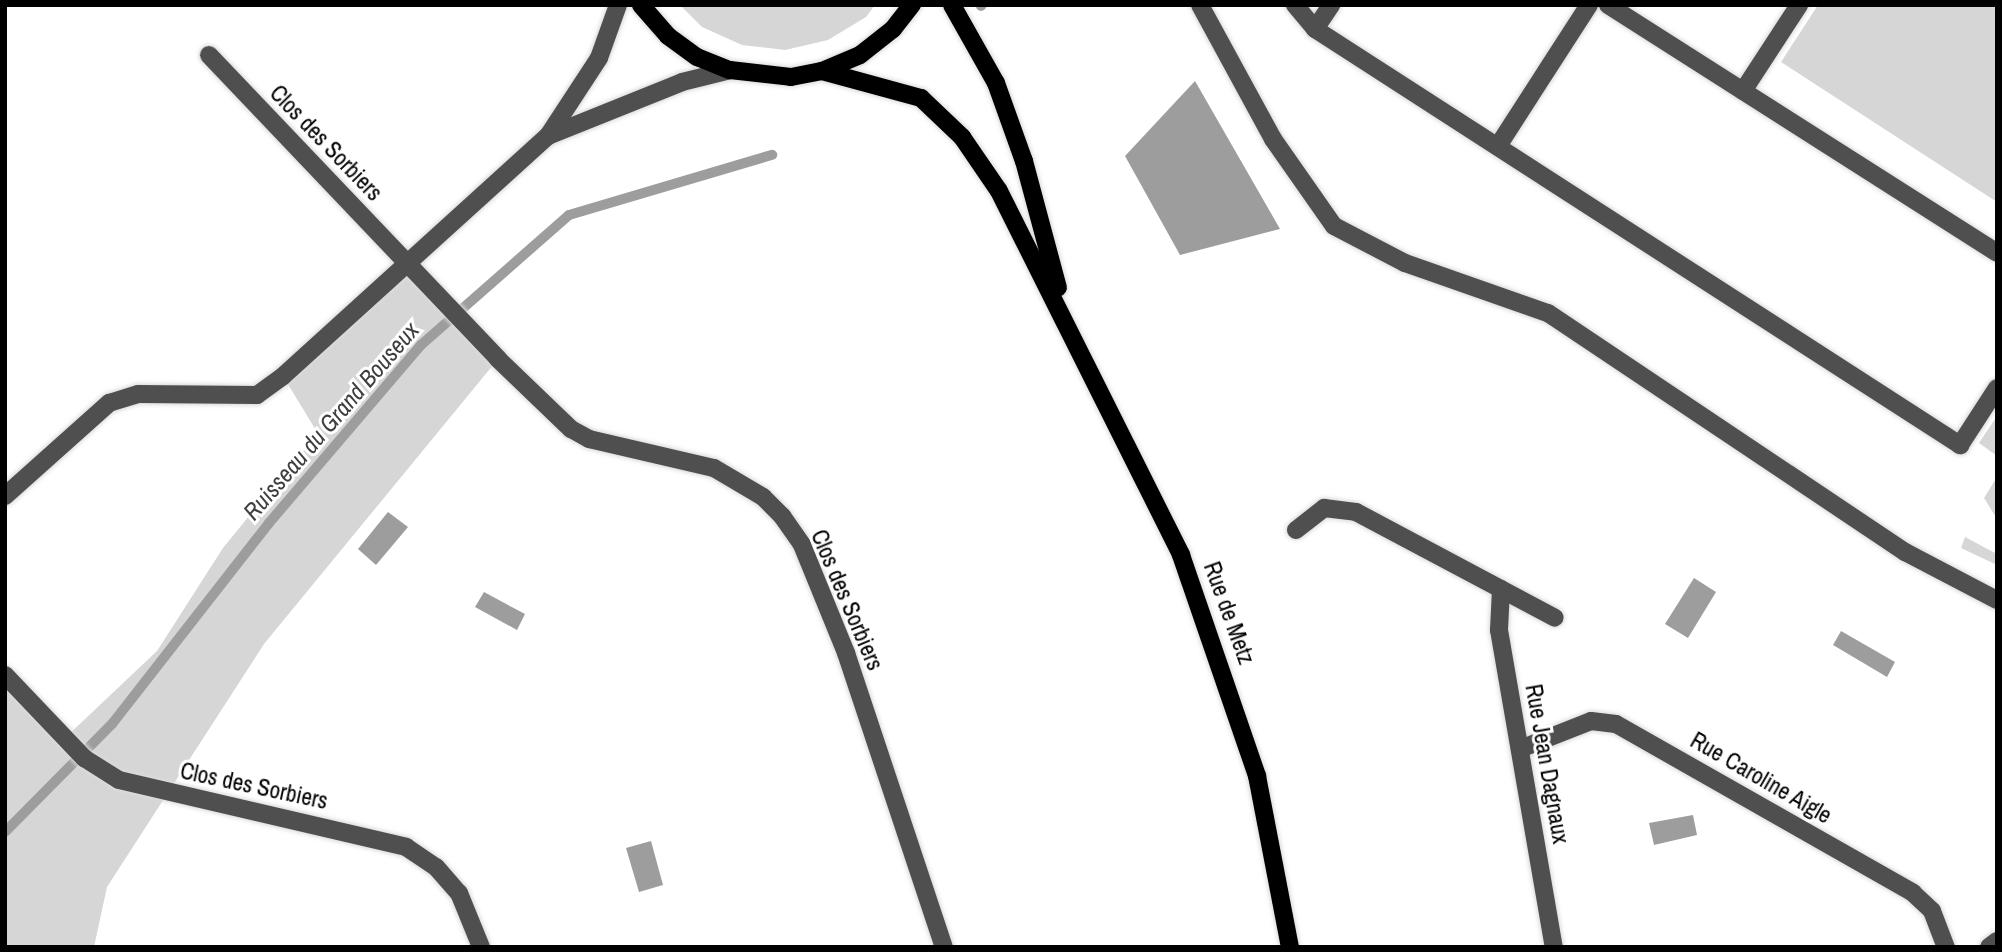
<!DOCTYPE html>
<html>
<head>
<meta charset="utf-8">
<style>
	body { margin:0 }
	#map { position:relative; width:2002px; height:952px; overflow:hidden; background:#fff; font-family:"Archivo Narrow",sans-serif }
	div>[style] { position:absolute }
	.green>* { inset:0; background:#d6d6d6 }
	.water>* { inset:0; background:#9d9d9d }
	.stream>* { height:10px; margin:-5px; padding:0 5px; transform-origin:5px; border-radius:5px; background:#9d9d9d }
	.roads { filter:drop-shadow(0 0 2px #dbdbdb) drop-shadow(0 0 2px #dbdbdb) }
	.minor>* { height:18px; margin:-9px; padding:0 9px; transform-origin:9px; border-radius:9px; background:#4f4f4f }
	.major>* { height:18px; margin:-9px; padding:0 9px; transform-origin:9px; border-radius:9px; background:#000 }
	span { translate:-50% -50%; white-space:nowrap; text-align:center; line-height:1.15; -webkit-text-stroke:6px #fff; paint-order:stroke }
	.street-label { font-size:23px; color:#000 }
	.water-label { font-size:24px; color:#3e3e3e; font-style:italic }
	.frame { position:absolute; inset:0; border:7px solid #000; pointer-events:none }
</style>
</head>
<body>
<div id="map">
	<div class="green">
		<div style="clip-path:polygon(680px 5px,875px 5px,866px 17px,828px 40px,785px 50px,742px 45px,702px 27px)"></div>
		<div style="clip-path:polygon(1818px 5px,1997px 5px,1997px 202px,1781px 62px)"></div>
		<div style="clip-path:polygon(407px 263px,498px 359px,264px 644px,107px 887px,94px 947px,5px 947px,5px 675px,65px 738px,157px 651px,223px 548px,297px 457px,320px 437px,283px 376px)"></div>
		<div style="clip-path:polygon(1997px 416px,1997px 456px,1979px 443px)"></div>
		<div style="clip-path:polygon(1997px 477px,1997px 519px,1984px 498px)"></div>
		<div style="clip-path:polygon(1965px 537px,1997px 554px,1997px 565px,1961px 548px)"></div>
	</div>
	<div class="water">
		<div style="clip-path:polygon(1195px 81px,1280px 229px,1180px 255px,1125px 156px)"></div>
		<div style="clip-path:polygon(388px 512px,408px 527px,376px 565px,358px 549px)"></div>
		<div style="clip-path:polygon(1694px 578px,1716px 592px,1688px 638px,1665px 624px)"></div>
		<div style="clip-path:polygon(484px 592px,525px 614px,517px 630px,475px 607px)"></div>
		<div style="clip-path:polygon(1841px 631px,1895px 662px,1887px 677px,1833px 645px)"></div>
		<div style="clip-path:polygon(1693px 815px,1697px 835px,1654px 845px,1649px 823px)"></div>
		<div style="clip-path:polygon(651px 841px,663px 885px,639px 892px,626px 848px)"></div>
	</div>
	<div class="stream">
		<div style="left:981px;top:6px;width:1px;rotate:-45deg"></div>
		<div style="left:5px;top:832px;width:152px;rotate:-45.3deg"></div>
		<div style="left:112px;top:724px;width:255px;rotate:-52deg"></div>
		<div style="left:269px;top:523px;width:234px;rotate:-49.5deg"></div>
		<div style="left:421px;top:345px;width:197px;rotate:-41.3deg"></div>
		<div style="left:569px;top:215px;width:212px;rotate:-16.5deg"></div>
	</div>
	<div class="roads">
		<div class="minor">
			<div style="left:1200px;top:5px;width:153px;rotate:61.4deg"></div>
			<div style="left:1273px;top:139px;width:106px;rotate:55deg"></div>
			<div style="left:1334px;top:226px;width:80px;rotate:27.5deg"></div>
			<div style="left:1405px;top:263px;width:151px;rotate:19.3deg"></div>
			<div style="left:1548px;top:313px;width:430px;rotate:33.8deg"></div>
			<div style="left:1905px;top:552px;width:104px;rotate:27.6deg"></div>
			<div style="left:1295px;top:5px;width:31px;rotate:50deg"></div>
			<div style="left:1315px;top:29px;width:768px;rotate:32.82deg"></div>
			<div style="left:1960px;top:445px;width:68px;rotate:-57deg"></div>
			<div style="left:1608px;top:5px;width:461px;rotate:32.5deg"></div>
			<div style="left:1315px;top:29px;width:29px;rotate:-56deg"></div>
			<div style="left:209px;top:55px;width:419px;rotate:46.4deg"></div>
			<div style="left:498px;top:359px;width:101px;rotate:43.8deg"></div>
			<div style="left:571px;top:429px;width:21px;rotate:29deg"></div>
			<div style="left:589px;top:439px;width:128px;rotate:13.1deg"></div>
			<div style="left:714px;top:468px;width:57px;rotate:30.6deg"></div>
			<div style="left:763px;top:497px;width:27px;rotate:45deg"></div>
			<div style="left:782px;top:516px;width:35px;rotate:55deg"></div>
			<div style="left:802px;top:545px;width:117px;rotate:67.8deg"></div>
			<div style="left:846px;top:653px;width:310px;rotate:71.6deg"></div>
			<div style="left:1743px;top:91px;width:103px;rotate:-56.9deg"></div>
			<div style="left:548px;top:136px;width:144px;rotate:-21.9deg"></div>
			<div style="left:682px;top:82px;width:49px;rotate:-14deg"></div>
			<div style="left:1498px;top:146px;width:168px;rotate:-57.2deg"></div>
			<div style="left:5px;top:496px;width:140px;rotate:-41.8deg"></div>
			<div style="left:109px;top:403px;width:30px;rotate:-17deg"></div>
			<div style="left:138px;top:394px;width:119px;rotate:0.5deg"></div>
			<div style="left:257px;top:395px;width:32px;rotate:-36deg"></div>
			<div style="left:283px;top:376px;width:358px;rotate:-42.2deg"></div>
			<div style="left:548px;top:136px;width:93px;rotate:-56.8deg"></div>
			<div style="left:599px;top:58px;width:56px;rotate:-70.3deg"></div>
			<div style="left:1296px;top:530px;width:36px;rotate:-38deg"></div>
			<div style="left:1324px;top:508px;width:32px;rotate:7deg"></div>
			<div style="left:1356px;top:512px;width:225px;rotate:28deg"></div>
			<div style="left:1501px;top:589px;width:41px;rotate:92.8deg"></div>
			<div style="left:1499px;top:630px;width:322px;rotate:80.2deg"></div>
			<div style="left:5px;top:675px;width:115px;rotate:46.4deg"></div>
			<div style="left:84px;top:758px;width:41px;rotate:32.2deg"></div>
			<div style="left:119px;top:780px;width:295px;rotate:13.1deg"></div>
			<div style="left:406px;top:847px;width:36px;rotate:34deg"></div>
			<div style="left:436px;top:867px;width:35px;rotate:49deg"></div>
			<div style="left:459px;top:893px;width:58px;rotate:67.8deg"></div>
			<div style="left:1520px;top:749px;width:76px;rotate:-21.5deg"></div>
			<div style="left:1591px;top:721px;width:25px;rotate:7deg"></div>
			<div style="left:1616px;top:724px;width:342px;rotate:29.6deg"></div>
			<div style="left:1913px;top:893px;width:26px;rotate:43deg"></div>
			<div style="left:1932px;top:911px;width:39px;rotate:69deg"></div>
			<div style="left:1989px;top:947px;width:10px;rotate:-37deg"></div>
		</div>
		<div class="major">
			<div style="left:641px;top:5px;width:41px;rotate:48.9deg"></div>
			<div style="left:668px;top:36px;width:36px;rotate:36deg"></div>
			<div style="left:697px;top:57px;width:35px;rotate:22deg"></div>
			<div style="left:730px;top:70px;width:61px;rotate:6.5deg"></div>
			<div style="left:791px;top:77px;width:32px;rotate:-11deg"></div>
			<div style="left:822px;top:71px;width:41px;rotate:-22.8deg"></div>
			<div style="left:860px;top:55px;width:42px;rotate:-38.2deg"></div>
			<div style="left:893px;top:29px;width:31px;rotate:-52deg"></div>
			<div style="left:952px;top:5px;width:90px;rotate:60.6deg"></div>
			<div style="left:996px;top:83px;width:83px;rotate:70.3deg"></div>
			<div style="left:1024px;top:161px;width:131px;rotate:75deg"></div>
			<div style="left:822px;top:71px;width:103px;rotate:15.3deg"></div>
			<div style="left:921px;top:98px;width:57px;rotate:43.6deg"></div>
			<div style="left:962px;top:137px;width:65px;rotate:55.6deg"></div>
			<div style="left:999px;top:191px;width:407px;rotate:63.4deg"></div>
			<div style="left:1181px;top:555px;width:234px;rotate:71deg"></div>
			<div style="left:1257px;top:776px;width:174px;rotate:79.1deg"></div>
		</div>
	</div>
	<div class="street-label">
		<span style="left:326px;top:143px;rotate:46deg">Clos des Sorbiers</span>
		<span style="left:847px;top:600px;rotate:67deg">Clos des Sorbiers</span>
		<span style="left:1229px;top:613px;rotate:70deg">Rue de Metz</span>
		<span style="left:1547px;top:764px;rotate:80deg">Rue Jean Dagnaux</span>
		<span style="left:1761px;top:778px;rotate:30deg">Rue Caroline Aigle</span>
		<span style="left:254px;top:786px;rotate:12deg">Clos des Sorbiers</span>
	</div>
	<div class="water-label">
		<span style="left:331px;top:421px;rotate:-49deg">Ruisseau du Grand Bouseux</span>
	</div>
	<div class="frame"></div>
</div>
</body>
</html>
